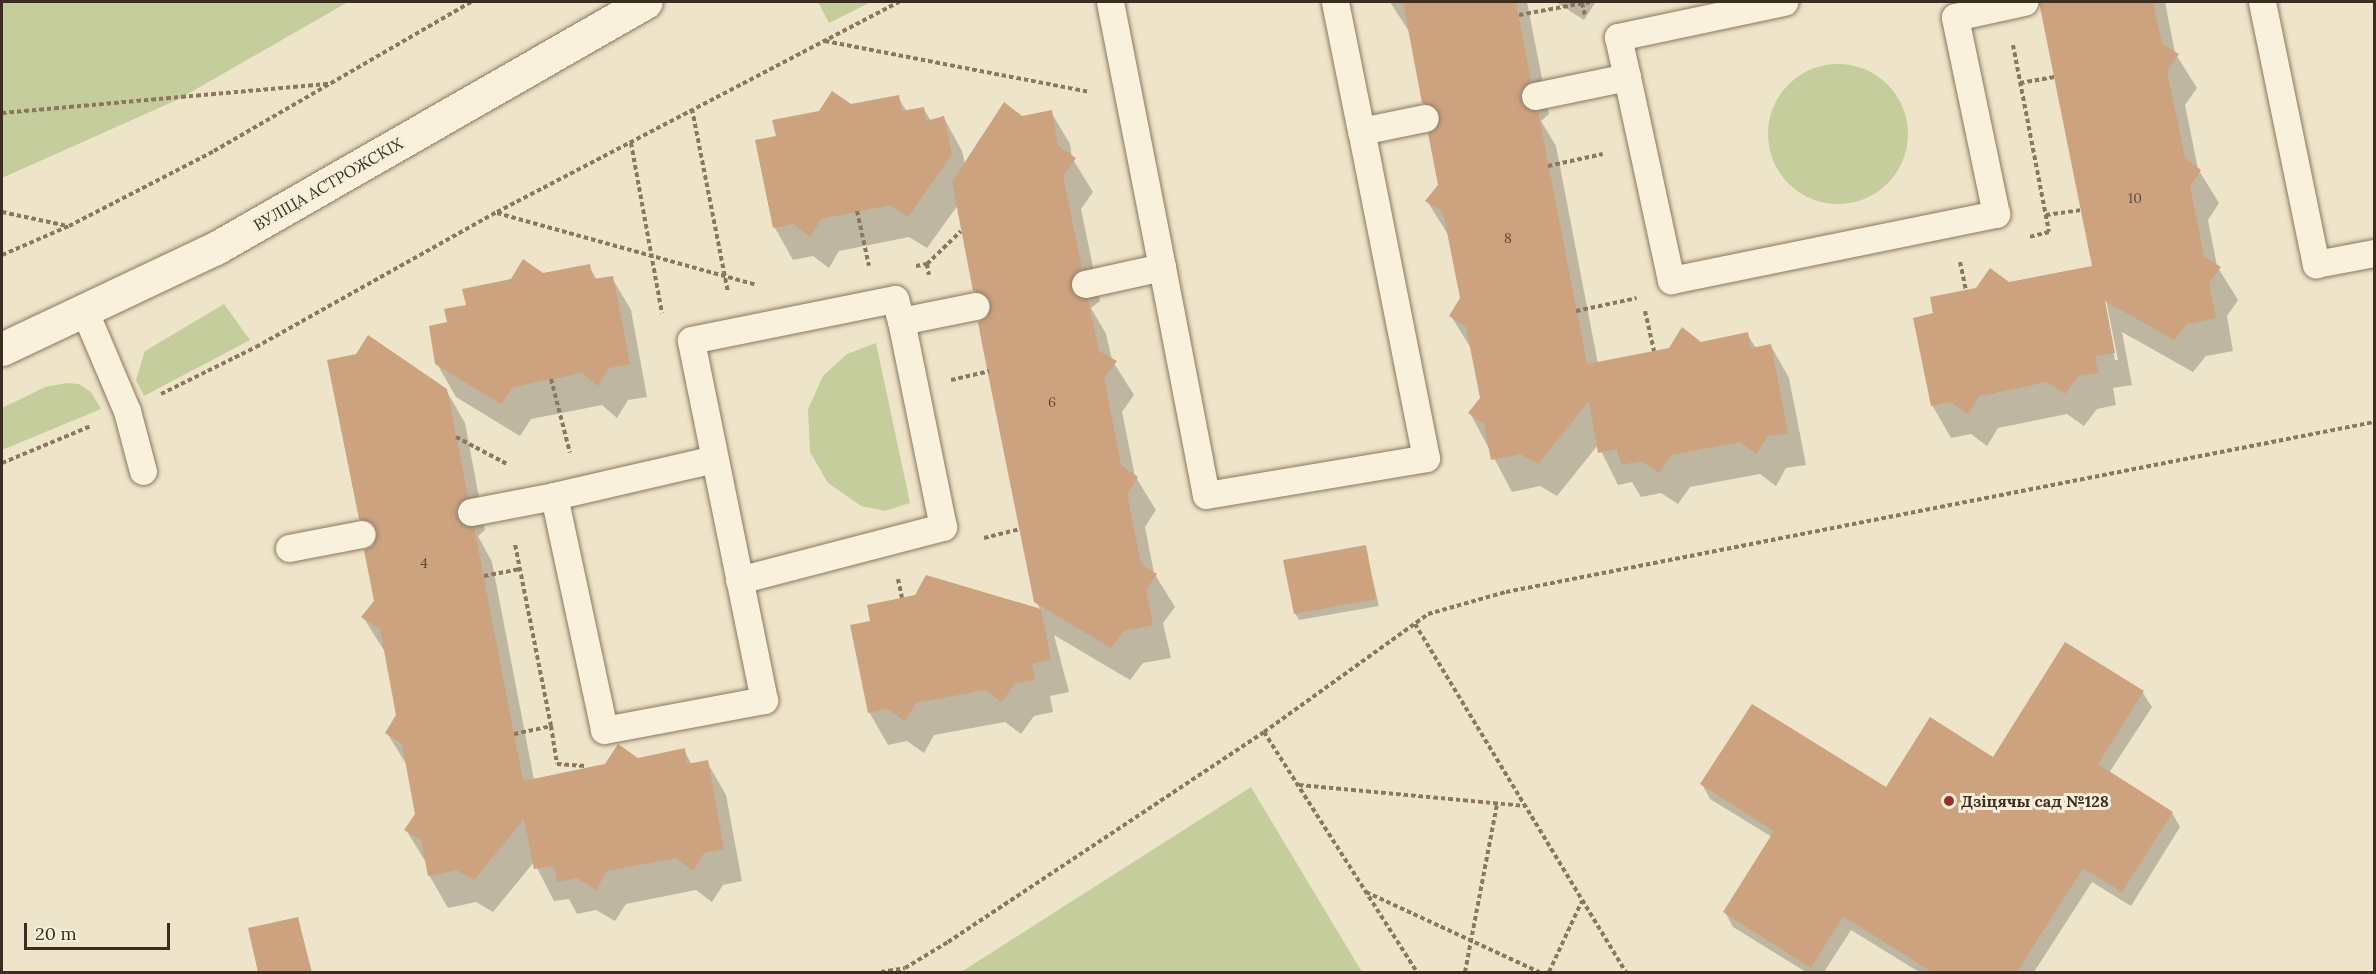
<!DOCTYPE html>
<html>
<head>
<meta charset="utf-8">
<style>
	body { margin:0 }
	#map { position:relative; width:2376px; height:974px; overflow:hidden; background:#eee4c9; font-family:Lora,serif }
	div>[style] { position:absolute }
	.green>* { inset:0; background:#c6cd9c }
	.round { border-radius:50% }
	.shadow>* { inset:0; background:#0003 }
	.building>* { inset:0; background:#cca27f }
	.path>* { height:4px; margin-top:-2px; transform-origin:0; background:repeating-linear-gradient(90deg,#8b775e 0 4.5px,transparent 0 7.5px) }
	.roads { filter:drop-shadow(0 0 2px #8b775e) drop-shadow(0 0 2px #8b775e) }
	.lane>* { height:27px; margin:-13.5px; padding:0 13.5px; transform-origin:13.5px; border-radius:13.5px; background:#f9f1dc }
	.street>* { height:33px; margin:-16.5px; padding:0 16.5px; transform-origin:16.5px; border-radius:16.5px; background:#f9f1dc }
	.dots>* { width:16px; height:16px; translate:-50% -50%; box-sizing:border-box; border:3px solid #f6eed9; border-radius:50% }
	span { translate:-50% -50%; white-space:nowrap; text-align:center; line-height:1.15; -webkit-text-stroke:6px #f6eed9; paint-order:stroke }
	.number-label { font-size:14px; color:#5f4b38 }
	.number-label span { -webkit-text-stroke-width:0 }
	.street-label { font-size:16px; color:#3b2e21 }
	.poi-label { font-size:16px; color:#3b2e21; font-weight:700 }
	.left { translate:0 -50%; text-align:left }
	.frame { position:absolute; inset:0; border:3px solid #3b2e21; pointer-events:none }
	.scale { position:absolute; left:24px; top:923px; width:146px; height:27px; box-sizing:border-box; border:3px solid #3b2e21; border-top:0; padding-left:8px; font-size:18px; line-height:21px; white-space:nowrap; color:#3b2e21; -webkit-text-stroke:4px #f6eed9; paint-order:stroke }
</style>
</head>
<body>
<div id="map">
	<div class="green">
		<div style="clip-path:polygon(2px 2px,348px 2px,179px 99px,2px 178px)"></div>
		<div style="clip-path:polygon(818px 2px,871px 2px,829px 23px)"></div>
		<div class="round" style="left:1768px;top:64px;width:140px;height:140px"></div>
		<div style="clip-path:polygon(224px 304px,250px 340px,144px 396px,136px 380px,145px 351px)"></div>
		<div style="clip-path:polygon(876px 343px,910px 503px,885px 511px,861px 506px,828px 483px,810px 452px,808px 409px,823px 376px,847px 354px)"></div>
		<div style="clip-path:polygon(67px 383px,79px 384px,91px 392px,101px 409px,2px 450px,2px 408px,45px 387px)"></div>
		<div style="clip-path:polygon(1251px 787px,1362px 972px,961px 972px)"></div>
	</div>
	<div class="shadow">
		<div style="clip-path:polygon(1390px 2px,1527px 2px,1549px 114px,1541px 121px,1556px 146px,1598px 364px,1747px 334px,1756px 348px,1771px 346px,1789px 378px,1806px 465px,1786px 468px,1776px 486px,1760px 474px,1690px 487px,1678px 504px,1661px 493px,1641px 497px,1632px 482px,1618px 485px,1598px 445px,1557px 496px,1540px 486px,1512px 492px,1470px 413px,1481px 398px,1472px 350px,1451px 316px,1461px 299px,1449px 236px,1427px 201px,1440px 185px,1430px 134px,1438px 127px,1423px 102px,1410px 33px)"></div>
		<div style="clip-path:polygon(1556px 2px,1601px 2px,1595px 3px,1584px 20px)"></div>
		<div style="clip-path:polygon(evenodd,2041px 2px,2165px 2px,2175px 53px,2197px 88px,2185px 105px,2198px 169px,2219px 203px,2208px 220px,2217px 266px,2238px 300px,2227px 316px,2233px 351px,2206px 356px,2193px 372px,2122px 332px,2132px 385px,2113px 388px,2116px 405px,2097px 409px,2084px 426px,2067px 414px,1998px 428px,1987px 446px,1971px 434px,1951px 438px,1932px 405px,1935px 315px,2009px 283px,2094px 268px,2041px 2px,2103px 300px,2106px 300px,2118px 360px,2115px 360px,2103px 300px)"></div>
		<div style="clip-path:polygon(898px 97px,907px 112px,923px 108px,931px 121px,944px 118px,962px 151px,965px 164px,1022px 118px,1051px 112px,1070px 144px,1072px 158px,1093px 192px,1081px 209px,1100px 301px,1091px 308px,1106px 334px,1112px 360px,1134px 395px,1122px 412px,1135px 476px,1156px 510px,1145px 527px,1154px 573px,1175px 607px,1163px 623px,1171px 658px,1143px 663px,1130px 680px,1054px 635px,1069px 692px,1050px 696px,1053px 712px,1034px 716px,1021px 734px,1005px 722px,934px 735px,924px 753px,907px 741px,888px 745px,869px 712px,1041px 610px,1036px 602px,989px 315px,975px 290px,958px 205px,927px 248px,909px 237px,839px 251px,829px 268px,813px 256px,793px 260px,775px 228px,757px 141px,778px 137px,851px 106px)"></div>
		<div style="clip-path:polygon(589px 266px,597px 280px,612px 278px,631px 310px,647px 397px,628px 400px,617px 418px,602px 405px,531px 419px,520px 436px,456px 397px,437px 364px,449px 323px,468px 306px,542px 275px)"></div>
		<div style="clip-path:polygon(446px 390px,465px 423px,485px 530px,478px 536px,492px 562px,534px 780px,684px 750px,692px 765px,707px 762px,726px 795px,742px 881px,723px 885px,712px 902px,696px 890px,626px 904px,615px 921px,596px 910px,577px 914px,569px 899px,554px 901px,534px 862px,493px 912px,476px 902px,448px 908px,429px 875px,427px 864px,406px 830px,417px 815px,408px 767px,387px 733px,398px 716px,385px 652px,363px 617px,376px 601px,375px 544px,360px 518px)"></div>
		<div style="clip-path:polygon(1365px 547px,1379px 606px,1299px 620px,1295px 613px)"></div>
		<div style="clip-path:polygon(2066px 644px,2143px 693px,2152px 707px,2109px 773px,2172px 813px,2180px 827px,2131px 906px,2092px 882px,2034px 972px,1919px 972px,1851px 930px,1824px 972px,1806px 972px,1733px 927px,1725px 912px,1772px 837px,1710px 799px,1702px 784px,1886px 789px,1993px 759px)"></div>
		<div style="clip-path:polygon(298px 918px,312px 972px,259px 972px,250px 929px)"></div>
	</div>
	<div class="building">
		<div style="clip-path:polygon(1403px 2px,1516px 2px,1531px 81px,1520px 91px,1520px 99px,1524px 107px,1538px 111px,1587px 364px,1669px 348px,1682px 327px,1701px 342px,1748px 332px,1751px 348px,1771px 344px,1788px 433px,1768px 436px,1756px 454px,1740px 442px,1671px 455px,1659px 473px,1641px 461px,1621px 465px,1617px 449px,1598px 453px,1589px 401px,1538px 464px,1520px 454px,1491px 460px,1484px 424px,1468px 413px,1480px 398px,1466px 327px,1449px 316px,1460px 298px,1443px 212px,1425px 201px,1438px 185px,1428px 133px,1436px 129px,1440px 115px,1436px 107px,1422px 103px)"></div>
		<div style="clip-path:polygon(2039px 2px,2153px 2px,2162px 44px,2179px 54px,2167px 71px,2185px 158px,2201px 170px,2190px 186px,2204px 257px,2221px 267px,2209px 283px,2216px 318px,2187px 324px,2174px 340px,2105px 301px,2115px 353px,2095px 356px,2098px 373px,2078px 376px,2065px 394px,2047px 382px,1979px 396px,1968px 414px,1951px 402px,1931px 406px,1913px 318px,1933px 313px,1930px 297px,1976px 288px,1990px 268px,2009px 282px,2092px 266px)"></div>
		<div style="clip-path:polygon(832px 91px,851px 104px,899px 95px,902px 111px,924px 107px,926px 121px,944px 116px,952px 154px,908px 217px,890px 205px,821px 219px,810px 237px,793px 224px,773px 228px,755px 140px,776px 136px,772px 120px,819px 111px)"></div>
		<div style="clip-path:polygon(1004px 102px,1022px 116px,1052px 110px,1058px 146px,1076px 158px,1063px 176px,1082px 268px,1074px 273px,1070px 287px,1074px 295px,1088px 299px,1099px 351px,1117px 361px,1104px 378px,1121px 465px,1138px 477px,1127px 494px,1141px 564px,1157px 574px,1146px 590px,1153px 625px,1124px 631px,1111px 648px,1034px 602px,982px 344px,978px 322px,987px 317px,991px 303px,987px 295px,973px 291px,952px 182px)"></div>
		<div style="clip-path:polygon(523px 259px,543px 273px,590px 264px,593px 279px,613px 276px,630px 364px,609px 368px,598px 386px,582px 373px,513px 387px,501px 404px,435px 364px,429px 326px,447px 322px,444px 309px,466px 305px,462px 289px,511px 279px)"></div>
		<div style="clip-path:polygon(368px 335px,447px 389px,468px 497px,456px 506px,456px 516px,465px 527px,474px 527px,523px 781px,605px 764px,618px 744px,638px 758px,685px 748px,687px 764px,708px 760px,724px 849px,704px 853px,693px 871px,676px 858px,607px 871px,596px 890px,577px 878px,557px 882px,554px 866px,534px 869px,524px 819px,474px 880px,456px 870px,428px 876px,421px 840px,404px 830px,415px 814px,402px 744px,385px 733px,396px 715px,380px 629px,361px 617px,374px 601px,364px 550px,373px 545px,378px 532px,373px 523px,359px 519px,327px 360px,356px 354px)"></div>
		<div style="clip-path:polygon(1366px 545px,1376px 599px,1294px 614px,1283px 560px)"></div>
		<div style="clip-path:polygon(926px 575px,1041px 609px,1051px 660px,1032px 664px,1035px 680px,1015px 683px,1002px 702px,985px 690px,916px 703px,905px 721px,888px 709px,868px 713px,850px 625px,870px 621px,867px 605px,915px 595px)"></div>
		<div style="clip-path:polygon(2065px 642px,2144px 691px,2098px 764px,2173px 812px,2122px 892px,2083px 868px,2017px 972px,1932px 972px,1843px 916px,1811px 968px,1723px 912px,1774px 831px,1700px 784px,1752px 704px,1886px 787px,1930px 717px,1993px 757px)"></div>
		<div style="clip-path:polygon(298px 917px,311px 972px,258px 972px,248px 928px)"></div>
	</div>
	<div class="path">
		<div style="left:1582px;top:3px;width:12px;rotate:76deg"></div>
		<div style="left:1519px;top:15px;width:72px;rotate:-10.4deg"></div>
		<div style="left:825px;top:41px;width:269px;rotate:10.9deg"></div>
		<div style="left:2013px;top:45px;width:190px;rotate:79.1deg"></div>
		<div style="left:2049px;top:232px;width:21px;rotate:166deg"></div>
		<div style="left:2020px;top:83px;width:35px;rotate:-10deg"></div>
		<div style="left:692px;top:109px;width:187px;rotate:78.9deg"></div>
		<div style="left:2px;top:113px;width:328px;rotate:-5.1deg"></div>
		<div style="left:631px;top:143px;width:173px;rotate:79.7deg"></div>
		<div style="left:1548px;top:166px;width:56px;rotate:-12.3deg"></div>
		<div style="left:857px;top:211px;width:56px;rotate:77.7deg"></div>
		<div style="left:2px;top:212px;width:67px;rotate:12deg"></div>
		<div style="left:497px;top:213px;width:269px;rotate:15.5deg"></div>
		<div style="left:2046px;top:215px;width:35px;rotate:-8deg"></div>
		<div style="left:2px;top:255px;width:73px;rotate:-23.4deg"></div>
		<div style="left:69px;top:226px;width:163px;rotate:-27.3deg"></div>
		<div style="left:214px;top:151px;width:297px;rotate:-30.1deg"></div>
		<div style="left:1960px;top:262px;width:30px;rotate:78deg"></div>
		<div style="left:927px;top:264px;width:11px;rotate:80deg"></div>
		<div style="left:916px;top:266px;width:11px;rotate:-10deg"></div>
		<div style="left:927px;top:264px;width:47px;rotate:-44.1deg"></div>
		<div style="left:1576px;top:311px;width:62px;rotate:-12deg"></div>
		<div style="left:1645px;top:311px;width:41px;rotate:77.3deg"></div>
		<div style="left:551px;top:379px;width:76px;rotate:75.6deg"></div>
		<div style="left:951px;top:380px;width:39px;rotate:-13deg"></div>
		<div style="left:161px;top:394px;width:106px;rotate:-26.3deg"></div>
		<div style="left:256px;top:347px;width:276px;rotate:-29.3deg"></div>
		<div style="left:497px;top:212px;width:454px;rotate:-27.6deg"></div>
		<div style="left:456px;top:437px;width:58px;rotate:27.9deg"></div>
		<div style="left:2px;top:463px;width:96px;rotate:-22.6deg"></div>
		<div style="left:984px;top:538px;width:37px;rotate:-14deg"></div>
		<div style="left:484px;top:576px;width:37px;rotate:-11deg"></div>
		<div style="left:898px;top:579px;width:19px;rotate:78deg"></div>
		<div style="left:1415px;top:624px;width:407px;rotate:58.8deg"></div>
		<div style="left:551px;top:726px;width:38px;rotate:81deg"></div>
		<div style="left:557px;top:764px;width:28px;rotate:4deg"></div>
		<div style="left:1264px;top:732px;width:285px;rotate:57.5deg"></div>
		<div style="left:514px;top:734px;width:38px;rotate:-12deg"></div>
		<div style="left:551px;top:726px;width:186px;rotate:-101.2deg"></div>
		<div style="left:1299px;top:785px;width:226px;rotate:5.3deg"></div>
		<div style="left:1366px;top:892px;width:191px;rotate:24.8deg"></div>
		<div style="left:881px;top:972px;width:24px;rotate:-9deg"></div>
		<div style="left:905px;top:968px;width:50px;rotate:-31.2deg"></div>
		<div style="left:948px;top:942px;width:379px;rotate:-33.6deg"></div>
		<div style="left:1264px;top:732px;width:202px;rotate:-35.7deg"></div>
		<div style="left:1428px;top:614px;width:81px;rotate:-15.8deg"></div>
		<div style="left:1506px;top:592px;width:884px;rotate:-11.08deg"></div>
		<div style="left:1465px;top:972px;width:171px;rotate:-79.2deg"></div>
		<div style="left:1549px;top:972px;width:78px;rotate:-65.1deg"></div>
	</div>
	<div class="roads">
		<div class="lane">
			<div style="left:1335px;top:2px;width:132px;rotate:78.6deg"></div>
			<div style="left:2262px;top:2px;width:268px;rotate:78.4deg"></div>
			<div style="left:2316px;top:264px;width:59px;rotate:-10.7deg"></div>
			<div style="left:1627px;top:77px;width:208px;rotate:77.8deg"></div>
			<div style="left:1671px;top:280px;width:332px;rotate:-11.5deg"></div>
			<div style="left:1996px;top:214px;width:201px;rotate:-101.8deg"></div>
			<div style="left:1955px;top:17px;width:71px;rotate:-12.3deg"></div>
			<div style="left:1535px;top:96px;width:94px;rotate:-11.7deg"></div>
			<div style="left:1627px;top:77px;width:41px;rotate:-102.7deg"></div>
			<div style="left:1618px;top:37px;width:170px;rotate:-11.9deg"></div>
			<div style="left:1162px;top:267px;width:232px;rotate:79.1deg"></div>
			<div style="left:1206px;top:495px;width:223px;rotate:-9.5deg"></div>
			<div style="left:1426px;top:458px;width:333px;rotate:-101.2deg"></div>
			<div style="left:1361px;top:131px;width:65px;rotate:-11.5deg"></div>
			<div style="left:1085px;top:284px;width:79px;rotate:-12.4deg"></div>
			<div style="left:1162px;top:267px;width:270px;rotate:-101.1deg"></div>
			<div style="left:85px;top:312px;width:108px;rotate:67deg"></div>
			<div style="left:127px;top:411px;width:62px;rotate:75.1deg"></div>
			<div style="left:554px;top:496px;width:164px;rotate:-13deg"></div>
			<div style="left:471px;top:512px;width:85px;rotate:-10.9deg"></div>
			<div style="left:554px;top:496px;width:239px;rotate:77.9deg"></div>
			<div style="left:604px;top:730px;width:163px;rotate:-10.6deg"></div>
			<div style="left:764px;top:700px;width:367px;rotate:-101.5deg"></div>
			<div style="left:691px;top:340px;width:208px;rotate:-11.4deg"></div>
			<div style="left:895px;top:299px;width:23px;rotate:75deg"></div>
			<div style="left:289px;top:548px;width:74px;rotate:-10.9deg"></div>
			<div style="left:739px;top:580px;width:211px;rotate:-14.6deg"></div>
			<div style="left:943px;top:527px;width:210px;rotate:-101.5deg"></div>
			<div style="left:901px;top:321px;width:76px;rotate:-11.3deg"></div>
		</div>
		<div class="street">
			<div style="left:2px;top:349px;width:237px;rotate:-25.3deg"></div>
			<div style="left:216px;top:248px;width:495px;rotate:-29.8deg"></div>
		</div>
	</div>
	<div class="dots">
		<div style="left:1949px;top:801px;background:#99312e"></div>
	</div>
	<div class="number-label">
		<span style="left:2135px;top:198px">10</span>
		<span style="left:1508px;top:238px">8</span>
		<span style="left:1052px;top:402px">6</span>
		<span style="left:424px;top:563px">4</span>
	</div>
	<div class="street-label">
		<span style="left:328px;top:184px;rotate:-30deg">ВУЛІЦА АСТРОЖСКІХ</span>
	</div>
	<div class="poi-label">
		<span class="left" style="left:1961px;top:801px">Дзіцячы сад №128</span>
	</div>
	<div class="frame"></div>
	<div class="scale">20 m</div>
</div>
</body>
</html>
